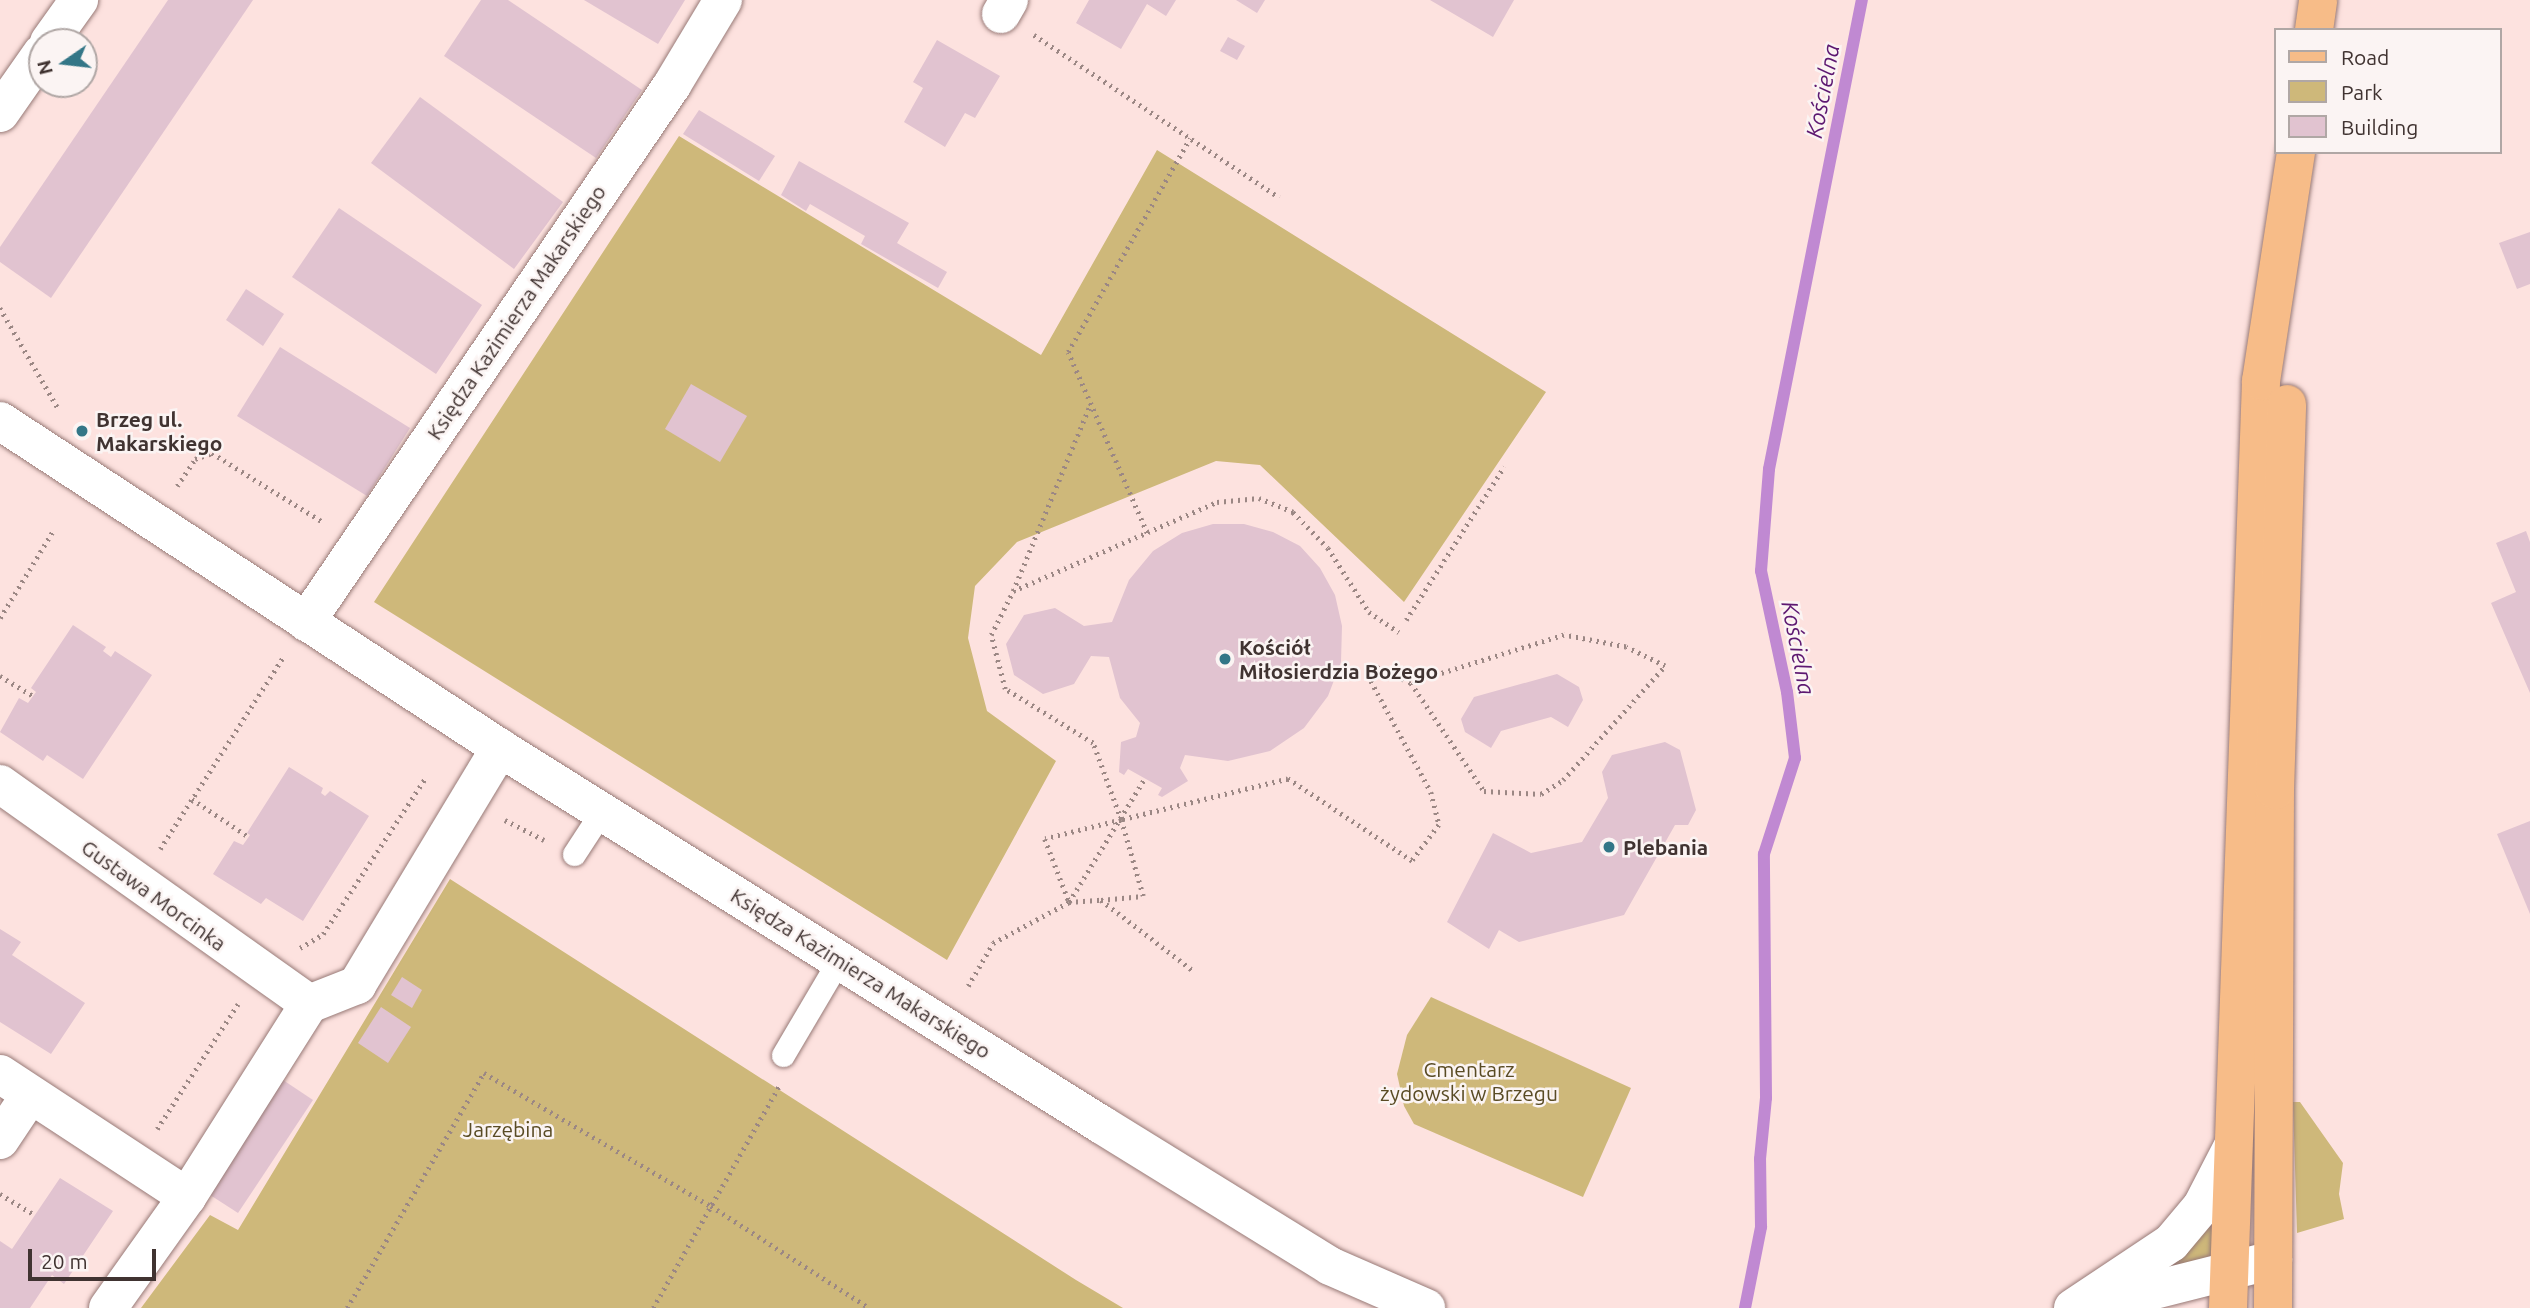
<!DOCTYPE html>
<html>
<head>
<meta charset="utf-8">
<style>
	body { margin:0 }
	#map { position:relative; width:2530px; height:1308px; overflow:hidden; background:#fde2df; font-family:Ubuntu,sans-serif }
	div>[style] { position:absolute }
	.green>* { inset:0; background:#ceb87a }
	.stream>* { height:12px; margin:-6px; padding:0 6px; transform-origin:6px; border-radius:6px; background:#c089d2 }
	.building>* { inset:0; background:#e1c3d0 }
	.path>* { height:4.5px; margin-top:-2.25px; transform-origin:0; background:repeating-linear-gradient(90deg,#9b8784 0 2px,transparent 0 7px) }
	.roads { filter:drop-shadow(0 0 2px #987a77) drop-shadow(0 0 2px #987a77) }
	.lane>* { height:23px; margin:-11.5px; padding:0 11.5px; transform-origin:11.5px; border-radius:11.5px; background:#fff }
	.street>* { height:38px; margin:-19px; padding:0 19px; transform-origin:19px; border-radius:19px; background:#fff }
	.secondary>* { height:38px; margin:-19px; padding:0 19px; transform-origin:19px; border-radius:19px; background:#fff }
	.primary>* { height:38px; margin:-19px; padding:0 19px; transform-origin:19px; border-radius:19px; background:#f7bc88 }
	.dots>* { width:19px; height:19px; translate:-50% -50%; box-sizing:border-box; border:4px solid #fbf4f3; border-radius:50% }
	span { translate:-50% -50%; white-space:nowrap; text-align:center; line-height:1.15; -webkit-text-stroke:5px #fbf4f3; paint-order:stroke }
	.street-label { font-size:21px; color:#403331 }
	.poi-label { font-size:21px; color:#403331; font-weight:700 }
	.left { translate:0 -50%; text-align:left }
	.park-label { font-size:21px; color:#594b24 }
	.water-label { font-size:23px; color:#5d1871; font-style:italic }
	.legend { position:absolute; left:2274px; top:28px; width:228px; height:126px; box-sizing:border-box; background:#fbf4f3; border:2px solid #b0a7a5; margin:0; padding:9px 12px; list-style:none; font-size:21px; color:#403331 }
	.legend li { display:flex; align-items:center; gap:14px; height:35px }
	.legend b { width:35px; border:2px solid #b0a7a5 }
	.north { position:absolute; left:28px; top:28px; width:70px; height:70px; box-sizing:border-box; background:#fbf4f3; border:2px solid #b0a7a5; border-radius:50%; rotate:256deg; font-size:19px; font-weight:700; line-height:28px; text-align:center; color:#403331 }
	.north::after { content:''; display:block; margin:auto; width:24px; height:32px; background:#337687; clip-path:polygon(50% 0,100% 100%,50% 72%,0 100%) }
	.scale { position:absolute; left:28px; top:1249px; width:128px; height:32px; box-sizing:border-box; border:4px solid #403331; border-top:0; padding-left:9px; font-size:21px; line-height:24px; white-space:nowrap; color:#403331; -webkit-text-stroke:5px #fbf4f3; paint-order:stroke }
</style>
</head>
<body>
<div id="map">
	<div class="green">
		<div style="clip-path:polygon(679px 136px,1041px 355px,1157px 150px,1546px 392px,1404px 602px,1260px 465px,1216px 461px,1017px 542px,975px 586px,968px 638px,987px 711px,1056px 761px,947px 960px,374px 602px)"></div>
		<div style="clip-path:polygon(450px 879px,1076px 1280px,1123px 1308px,141px 1308px,210px 1215px,238px 1230px)"></div>
		<div style="clip-path:polygon(1431px 997px,1631px 1088px,1583px 1197px,1414px 1124px,1404px 1106px,1397px 1074px,1407px 1035px)"></div>
		<div style="clip-path:polygon(2293px 1102px,2300px 1102px,2343px 1163px,2339px 1194px,2344px 1219px,2297px 1233px)"></div>
		<div style="clip-path:polygon(2209px 1224px,2215px 1227px,2215px 1256px,2162px 1272px)"></div>
	</div>
	<div class="stream">
		<div style="left:1745px;top:1308px;width:83px;rotate:-78.8deg"></div>
		<div style="left:1761px;top:1227px;width:68px;rotate:-90.8deg"></div>
		<div style="left:1760px;top:1159px;width:61px;rotate:-84.4deg"></div>
		<div style="left:1766px;top:1098px;width:244px;rotate:-90.5deg"></div>
		<div style="left:1764px;top:854px;width:101px;rotate:-72.1deg"></div>
		<div style="left:1795px;top:758px;width:66px;rotate:-96.9deg"></div>
		<div style="left:1787px;top:692px;width:124px;rotate:-102.1deg"></div>
		<div style="left:1761px;top:571px;width:102px;rotate:-85.5deg"></div>
		<div style="left:1769px;top:469px;width:478px;rotate:-78.8deg"></div>
	</div>
	<div class="building">
		<div style="clip-path:polygon(168px 0,253px 0,51px 298px,0 262px,0 247px)"></div>
		<div style="clip-path:polygon(481px 0,508px 0,642px 90px,596px 158px,444px 56px)"></div>
		<div style="clip-path:polygon(584px 0,685px 0,658px 44px)"></div>
		<div style="clip-path:polygon(1089px 0,1176px 0,1166px 16px,1147px 4px,1121px 49px,1076px 23px)"></div>
		<div style="clip-path:polygon(1236px 0,1265px 0,1257px 13px)"></div>
		<div style="clip-path:polygon(1430px 0,1514px 0,1493px 37px)"></div>
		<div style="clip-path:polygon(1228px 37px,1245px 46px,1237px 60px,1220px 51px)"></div>
		<div style="clip-path:polygon(937px 40px,1000px 76px,975px 118px,965px 113px,945px 147px,904px 122px,923px 88px,913px 82px)"></div>
		<div style="clip-path:polygon(420px 97px,563px 202px,514px 269px,371px 163px)"></div>
		<div style="clip-path:polygon(699px 110px,775px 156px,759px 181px,683px 134px)"></div>
		<div style="clip-path:polygon(799px 161px,909px 223px,897px 243px,947px 272px,938px 288px,861px 244px,865px 236px,810px 204px,806px 211px,781px 195px)"></div>
		<div style="clip-path:polygon(339px 208px,482px 305px,436px 374px,292px 277px)"></div>
		<div style="clip-path:polygon(2530px 232px,2530px 284px,2517px 289px,2499px 243px)"></div>
		<div style="clip-path:polygon(246px 289px,284px 314px,263px 346px,226px 320px)"></div>
		<div style="clip-path:polygon(280px 347px,410px 428px,367px 496px,237px 416px)"></div>
		<div style="clip-path:polygon(691px 384px,747px 416px,720px 462px,665px 429px)"></div>
		<div style="clip-path:polygon(1213px 524px,1244px 524px,1273px 532px,1300px 546px,1320px 568px,1335px 595px,1342px 626px,1341px 662px,1328px 696px,1304px 728px,1270px 751px,1228px 761px,1185px 755px,1180px 768px,1188px 781px,1162px 797px,1158px 795px,1162px 788px,1128px 769px,1124px 775px,1119px 772px,1121px 742px,1136px 737px,1140px 723px,1120px 698px,1109px 657px,1091px 656px,1074px 684px,1043px 694px,1014px 675px,1006px 644px,1024px 615px,1055px 608px,1084px 626px,1112px 622px,1129px 580px,1153px 551px,1182px 533px)"></div>
		<div style="clip-path:polygon(2526px 531px,2530px 542px,2530px 693px,2491px 603px,2516px 592px,2496px 543px)"></div>
		<div style="clip-path:polygon(73px 625px,106px 647px,103px 651px,111px 657px,115px 651px,152px 675px,83px 779px,47px 755px,43px 761px,0 732px,19px 698px,28px 703px,36px 692px,31px 688px)"></div>
		<div style="clip-path:polygon(1557px 674px,1579px 687px,1583px 700px,1568px 727px,1551px 717px,1501px 731px,1491px 748px,1465px 732px,1461px 719px,1474px 697px)"></div>
		<div style="clip-path:polygon(1665px 742px,1680px 750px,1696px 810px,1688px 825px,1675px 825px,1624px 915px,1519px 942px,1499px 930px,1489px 949px,1447px 922px,1493px 833px,1531px 853px,1582px 842px,1608px 798px,1602px 772px,1612px 755px)"></div>
		<div style="clip-path:polygon(289px 767px,323px 788px,321px 793px,325px 796px,330px 791px,369px 816px,303px 921px,266px 898px,261px 904px,213px 874px,234px 841px,243px 845px,250px 835px,247px 833px)"></div>
		<div style="clip-path:polygon(2530px 821px,2530px 914px,2497px 834px)"></div>
		<div style="clip-path:polygon(0 929px,21px 942px,12px 955px,85px 1003px,51px 1054px,0 1022px)"></div>
		<div style="clip-path:polygon(402px 977px,422px 990px,412px 1008px,391px 995px)"></div>
		<div style="clip-path:polygon(381px 1007px,411px 1027px,388px 1063px,358px 1043px)"></div>
		<div style="clip-path:polygon(283px 1080px,313px 1100px,238px 1213px,207px 1193px)"></div>
		<div style="clip-path:polygon(60px 1178px,113px 1211px,64px 1284px,52px 1275px,30px 1308px,0 1308px,0 1241px,12px 1249px)"></div>
	</div>
	<div class="path">
		<div style="left:1034px;top:35px;width:294px;rotate:33.5deg"></div>
		<div style="left:0;top:308px;width:116px;rotate:59.9deg"></div>
		<div style="left:177px;top:486px;width:32px;rotate:-56deg"></div>
		<div style="left:195px;top:459px;width:18px;rotate:-19deg"></div>
		<div style="left:212px;top:453px;width:131px;rotate:31.9deg"></div>
		<div style="left:1147px;top:533px;width:197px;rotate:-113.6deg"></div>
		<div style="left:1068px;top:352px;width:246px;rotate:-60.3deg"></div>
		<div style="left:1013px;top:591px;width:201px;rotate:-67.5deg"></div>
		<div style="left:0;top:618px;width:102px;rotate:-58.7deg"></div>
		<div style="left:1406px;top:620px;width:182px;rotate:-57.4deg"></div>
		<div style="left:1377px;top:667px;width:38px;rotate:25deg"></div>
		<div style="left:1411px;top:683px;width:130px;rotate:55.9deg"></div>
		<div style="left:1484px;top:791px;width:57px;rotate:3deg"></div>
		<div style="left:1541px;top:794px;width:26px;rotate:-32deg"></div>
		<div style="left:1563px;top:780px;width:153px;rotate:-48.2deg"></div>
		<div style="left:1665px;top:666px;width:43px;rotate:-154deg"></div>
		<div style="left:1626px;top:647px;width:63px;rotate:-169deg"></div>
		<div style="left:1564px;top:635px;width:160px;rotate:162.6deg"></div>
		<div style="left:0;top:676px;width:39px;rotate:31deg"></div>
		<div style="left:1371px;top:681px;width:126px;rotate:61.6deg"></div>
		<div style="left:1431px;top:792px;width:34px;rotate:76deg"></div>
		<div style="left:1439px;top:825px;width:45px;rotate:126.9deg"></div>
		<div style="left:1412px;top:861px;width:149px;rotate:-146.5deg"></div>
		<div style="left:1288px;top:779px;width:172px;rotate:166.2deg"></div>
		<div style="left:1121px;top:820px;width:82px;rotate:-110deg"></div>
		<div style="left:1093px;top:743px;width:103px;rotate:-148.5deg"></div>
		<div style="left:1005px;top:689px;width:56px;rotate:-104.5deg"></div>
		<div style="left:991px;top:635px;width:49px;rotate:-63.4deg"></div>
		<div style="left:1013px;top:591px;width:223px;rotate:-23.6deg"></div>
		<div style="left:1217px;top:502px;width:42px;rotate:-5.4deg"></div>
		<div style="left:1259px;top:498px;width:37px;rotate:22deg"></div>
		<div style="left:1293px;top:512px;width:50px;rotate:45.8deg"></div>
		<div style="left:1328px;top:548px;width:76px;rotate:57.4deg"></div>
		<div style="left:1369px;top:612px;width:36px;rotate:34deg"></div>
		<div style="left:192px;top:799px;width:69px;rotate:33.7deg"></div>
		<div style="left:505px;top:820px;width:44px;rotate:27.1deg"></div>
		<div style="left:160px;top:849px;width:229px;rotate:-57.3deg"></div>
		<div style="left:1101px;top:900px;width:42px;rotate:-5.4deg"></div>
		<div style="left:1143px;top:896px;width:79px;rotate:-106.1deg"></div>
		<div style="left:1121px;top:820px;width:78px;rotate:166deg"></div>
		<div style="left:1045px;top:839px;width:67px;rotate:69.1deg"></div>
		<div style="left:1069px;top:902px;width:32px;rotate:-4deg"></div>
		<div style="left:1101px;top:900px;width:118px;rotate:37.5deg"></div>
		<div style="left:300px;top:948px;width:27px;rotate:-31deg"></div>
		<div style="left:323px;top:934px;width:186px;rotate:-56.7deg"></div>
		<div style="left:968px;top:986px;width:50px;rotate:-59.8deg"></div>
		<div style="left:993px;top:943px;width:86px;rotate:-28.3deg"></div>
		<div style="left:1069px;top:902px;width:145px;rotate:-58.5deg"></div>
		<div style="left:157px;top:1129px;width:149px;rotate:-57.1deg"></div>
		<div style="left:0;top:1194px;width:41px;rotate:31deg"></div>
		<div style="left:347px;top:1308px;width:272px;rotate:-59.8deg"></div>
		<div style="left:484px;top:1073px;width:263px;rotate:30.4deg"></div>
		<div style="left:711px;top:1206px;width:188px;rotate:32.8deg"></div>
		<div style="left:653px;top:1308px;width:255px;rotate:-60.4deg"></div>
	</div>
	<div class="roads">
		<div class="lane">
			<div style="left:574px;top:854px;width:51px;rotate:-56.9deg"></div>
			<div style="left:783px;top:1055px;width:110px;rotate:-59.5deg"></div>
		</div>
		<div class="street">
			<div style="left:1001px;top:14px;width:16px;rotate:-60deg"></div>
			<div style="left:49px;top:42px;width:52px;rotate:-54.5deg"></div>
			<div style="left:0;top:113px;width:73px;rotate:-55deg"></div>
			<div style="left:306px;top:622px;width:650px;rotate:-55.72deg"></div>
			<div style="left:672px;top:85px;width:99px;rotate:-59deg"></div>
			<div style="left:0;top:784px;width:379px;rotate:35.4deg"></div>
			<div style="left:0;top:1074px;width:224px;rotate:33.3deg"></div>
			<div style="left:0;top:1140px;width:54px;rotate:-56.3deg"></div>
			<div style="left:108px;top:1308px;width:136px;rotate:-54.6deg"></div>
			<div style="left:187px;top:1197px;width:228px;rotate:-57.7deg"></div>
			<div style="left:309px;top:1004px;width:52px;rotate:-21.6deg"></div>
			<div style="left:357px;top:985px;width:277px;rotate:-58.9deg"></div>
		</div>
		<div class="secondary">
			<div style="left:0;top:421px;width:597px;rotate:33.18deg"></div>
			<div style="left:500px;top:748px;width:710px;rotate:32.06deg"></div>
			<div style="left:1102px;top:1125px;width:268px;rotate:31.7deg"></div>
			<div style="left:1330px;top:1266px;width:105px;rotate:23.6deg"></div>
			<div style="left:2091px;top:1306px;width:188px;rotate:-14.2deg"></div>
			<div style="left:2073px;top:1308px;width:118px;rotate:-33.6deg"></div>
			<div style="left:2171px;top:1243px;width:48px;rotate:-50deg"></div>
			<div style="left:2202px;top:1206px;width:68px;rotate:-62.7deg"></div>
		</div>
		<div class="primary">
			<div style="left:2314px;top:30px;width:30px;rotate:-82deg"></div>
			<div style="left:2228px;top:1308px;width:928px;rotate:-87.96deg"></div>
			<div style="left:2261px;top:381px;width:232px;rotate:-81.3deg"></div>
			<div style="left:2273px;top:1308px;width:518px;rotate:-89.78deg"></div>
			<div style="left:2275px;top:790px;width:386px;rotate:-88.2deg"></div>
		</div>
	</div>
	<div class="dots">
		<div style="left:82px;top:431px;background:#337687"></div>
		<div style="left:1225px;top:659px;background:#337687"></div>
		<div style="left:1609px;top:847px;background:#337687"></div>
	</div>
	<div class="street-label">
		<span style="left:516px;top:312px;rotate:-56deg">Księdza Kazimierza Makarskiego</span>
		<span style="left:154px;top:895px;rotate:36deg">Gustawa Morcinka</span>
		<span style="left:861px;top:973px;rotate:32deg">Księdza Kazimierza Makarskiego</span>
	</div>
	<div class="poi-label">
		<span class="left" style="left:96px;top:431px">Brzeg ul.<br>Makarskiego</span>
		<span class="left" style="left:1239px;top:659px">Kościół<br>Miłosierdzia Bożego</span>
		<span class="left" style="left:1623px;top:847px">Plebania</span>
	</div>
	<div class="park-label">
		<span style="left:1469px;top:1081px">Cmentarz<br>żydowski w Brzegu</span>
		<span style="left:508px;top:1129px">Jarzębina</span>
	</div>
	<div class="water-label">
		<span style="left:1823px;top:91px;rotate:-79deg">Kościelna</span>
		<span style="left:1798px;top:648px;rotate:79deg">Kościelna</span>
	</div>
	<ul class="legend">
	<li><b style="height:9px;background:#f7bc88"></b>Road</li>
	<li><b style="height:19px;background:#ceb87a"></b>Park</li>
	<li><b style="height:19px;background:#e1c3d0"></b>Building</li>
	</ul>
	<div class="north">N</div>
	<div class="scale">20 m</div>
</div>
</body>
</html>
